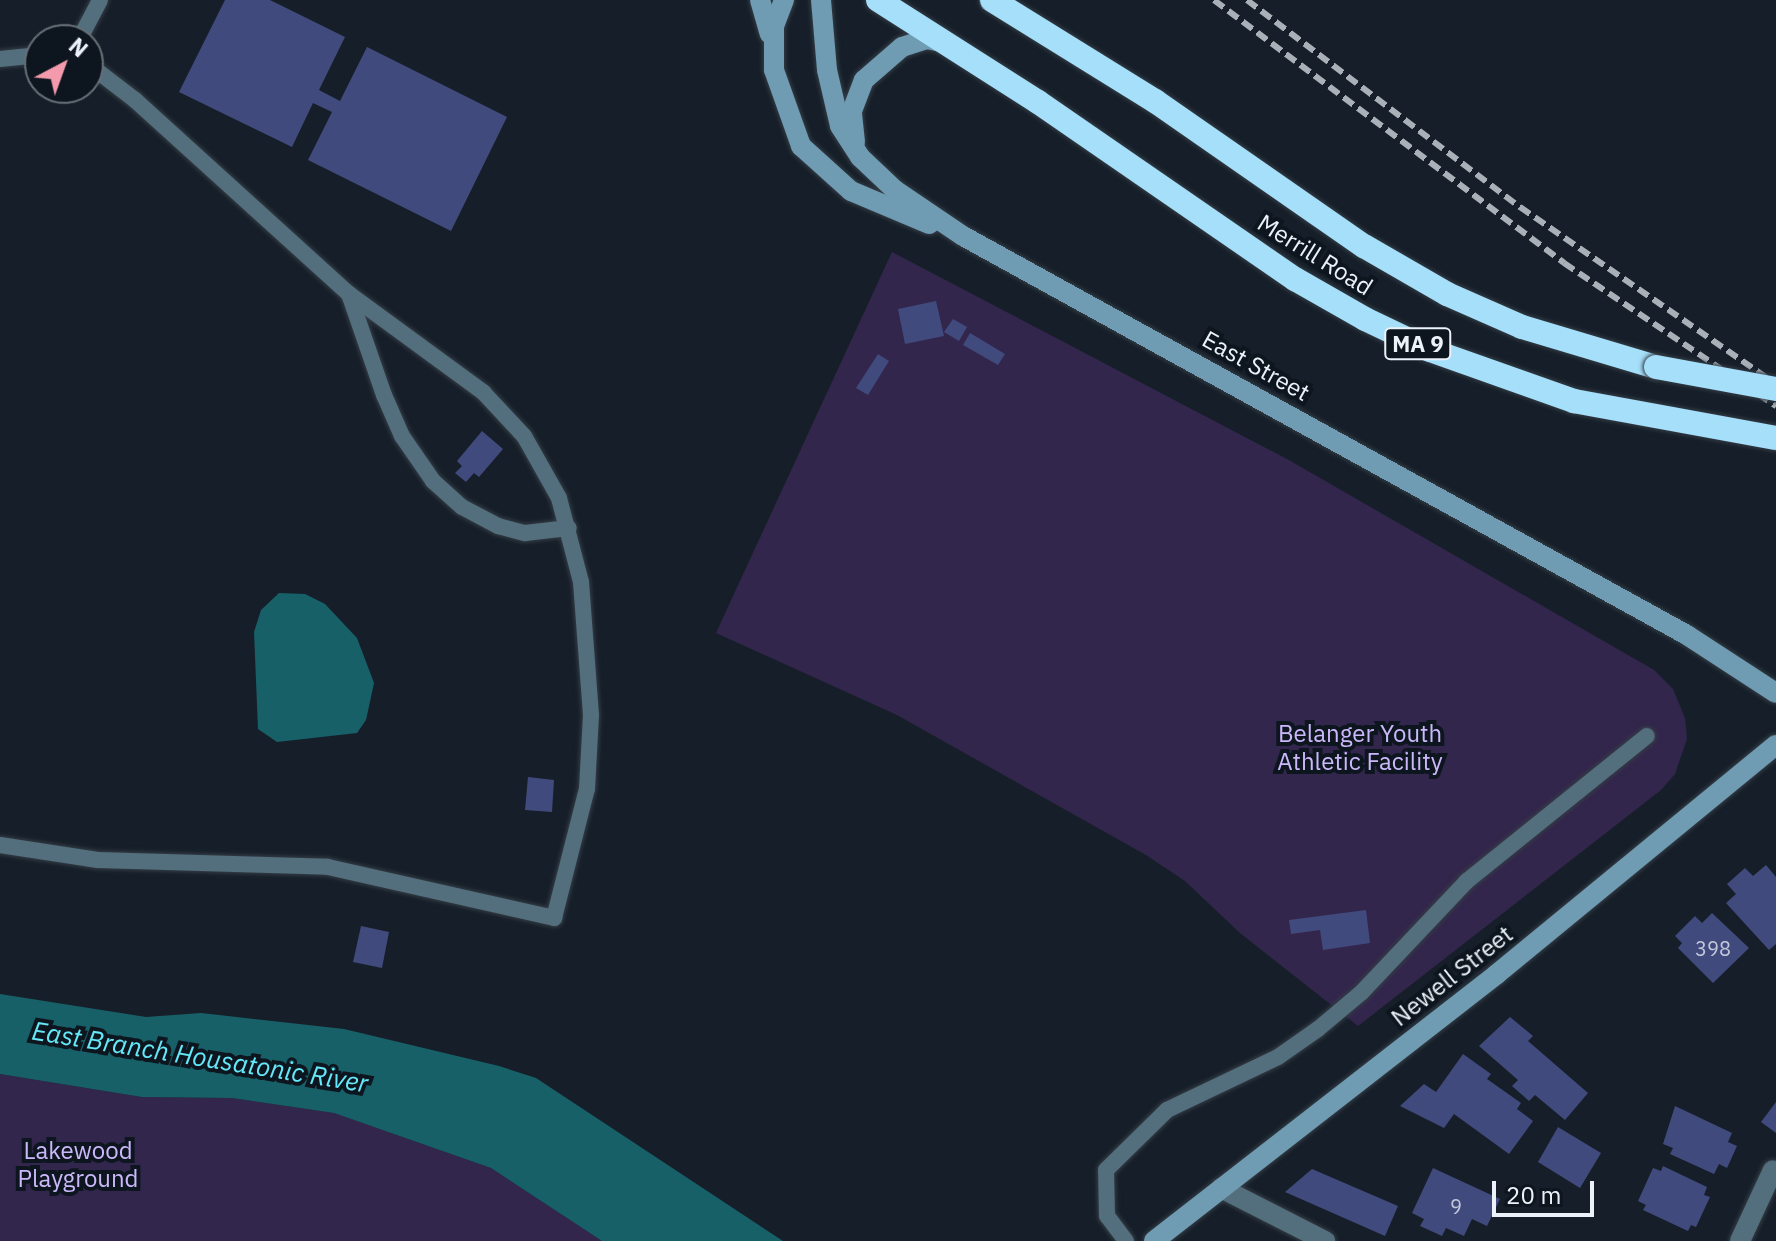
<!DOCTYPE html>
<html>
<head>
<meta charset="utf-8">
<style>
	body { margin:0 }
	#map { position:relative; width:1776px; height:1241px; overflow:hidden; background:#161f29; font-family:"IBM Plex Sans",sans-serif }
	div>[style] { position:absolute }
	.green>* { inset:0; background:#33264c }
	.water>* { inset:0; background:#186068 }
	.building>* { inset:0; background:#414a7d }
	.roads { filter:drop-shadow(0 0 2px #343d46) drop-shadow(0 0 2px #343d46) }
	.lane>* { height:16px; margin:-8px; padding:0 8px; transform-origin:8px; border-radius:8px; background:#536e7c }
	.street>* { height:20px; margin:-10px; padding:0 10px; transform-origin:10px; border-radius:10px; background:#536e7c }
	.secondary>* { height:20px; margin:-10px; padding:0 10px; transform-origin:10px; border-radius:10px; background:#6f9cb2 }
	.highway>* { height:24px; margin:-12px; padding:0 12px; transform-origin:12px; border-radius:12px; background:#a6dffa }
	.rail>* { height:6px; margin-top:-3px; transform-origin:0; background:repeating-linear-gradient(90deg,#a9b0b8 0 12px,transparent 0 18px) }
	.bridges { filter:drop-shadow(0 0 2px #343d46) drop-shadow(0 0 2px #343d46) }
	.highway-bridge>* { height:24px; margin:-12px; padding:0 12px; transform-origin:12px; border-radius:12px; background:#a6dffa }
	span { translate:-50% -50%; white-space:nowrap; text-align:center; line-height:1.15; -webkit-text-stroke:8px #0d161f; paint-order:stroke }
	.number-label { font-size:20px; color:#c1c8da }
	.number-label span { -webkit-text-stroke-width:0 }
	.shield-label span { padding:2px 6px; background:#0d161f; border:2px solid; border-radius:6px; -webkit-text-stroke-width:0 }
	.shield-label { font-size:22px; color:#ecf2f9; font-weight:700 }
	.street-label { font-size:24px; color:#ecf2f9 }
	.park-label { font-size:24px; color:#cbb8fa }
	.water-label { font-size:26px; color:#65e8f8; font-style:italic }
	.north { position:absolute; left:24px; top:24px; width:80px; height:80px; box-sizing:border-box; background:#0d161f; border:2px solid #666e76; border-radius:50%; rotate:41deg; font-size:22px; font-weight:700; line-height:32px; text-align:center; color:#ecf2f9 }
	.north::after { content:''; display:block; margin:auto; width:28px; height:36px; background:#f39aac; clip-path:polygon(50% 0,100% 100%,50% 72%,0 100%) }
	.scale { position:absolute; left:1492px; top:1181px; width:102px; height:36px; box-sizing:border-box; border:4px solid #ecf2f9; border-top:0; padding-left:10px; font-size:24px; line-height:28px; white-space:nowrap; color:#ecf2f9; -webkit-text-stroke:6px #0d161f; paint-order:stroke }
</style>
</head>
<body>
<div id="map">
	<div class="green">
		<div style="clip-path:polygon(892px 252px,1287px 459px,1654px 670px,1673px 689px,1685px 718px,1687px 739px,1675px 774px,1661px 790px,1358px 1026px,1240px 933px,1185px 881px,1146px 855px,897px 715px,716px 633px)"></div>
		<div style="clip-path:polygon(0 1074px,142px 1097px,232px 1098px,334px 1113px,491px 1168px,602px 1241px,0 1241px)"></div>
	</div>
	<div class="water">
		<div style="clip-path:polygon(279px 593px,305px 594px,325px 604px,357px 638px,374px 683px,366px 720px,357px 733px,277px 742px,258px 729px,254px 632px,261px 610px)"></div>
		<div style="clip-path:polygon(0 994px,146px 1017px,201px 1013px,344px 1029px,499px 1066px,536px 1078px,783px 1241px,602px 1241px,491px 1168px,334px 1113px,232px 1098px,142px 1097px,0 1074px)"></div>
	</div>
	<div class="building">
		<div style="clip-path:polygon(225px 0,270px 0,345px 37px,319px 90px,340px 101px,367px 47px,507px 117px,451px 231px,308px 160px,332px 112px,313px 103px,292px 147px,179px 92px)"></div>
		<div style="clip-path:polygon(936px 301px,944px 336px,905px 344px,898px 309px)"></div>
		<div style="clip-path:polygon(953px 319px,967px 327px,959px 341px,944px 332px)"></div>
		<div style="clip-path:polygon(970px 333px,1005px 354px,998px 365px,963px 345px)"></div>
		<div style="clip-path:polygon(878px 354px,889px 361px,868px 395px,856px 388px)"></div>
		<div style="clip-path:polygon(482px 431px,503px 449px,479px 477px,474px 473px,466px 482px,455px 473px,462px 466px,457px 461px)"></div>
		<div style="clip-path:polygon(528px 777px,554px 780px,552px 812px,525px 810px)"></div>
		<div style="clip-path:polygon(1766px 865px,1776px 877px,1776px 944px,1769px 950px,1726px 903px,1736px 894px,1727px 884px,1745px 868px,1753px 876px)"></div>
		<div style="clip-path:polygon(1366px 910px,1370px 943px,1323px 950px,1320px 930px,1291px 934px,1289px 920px)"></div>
		<div style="clip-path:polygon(1712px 913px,1749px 948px,1713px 983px,1678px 948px,1682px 943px,1675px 936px,1695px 916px,1702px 923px)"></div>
		<div style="clip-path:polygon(361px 926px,389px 932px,382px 968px,353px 962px)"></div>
		<div style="clip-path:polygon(1510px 1017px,1533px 1036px,1528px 1041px,1588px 1093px,1565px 1120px,1535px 1095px,1529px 1101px,1512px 1086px,1518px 1080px,1479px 1046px)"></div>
		<div style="clip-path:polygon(1463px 1054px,1491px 1074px,1487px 1079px,1521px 1103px,1517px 1109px,1533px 1121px,1509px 1154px,1454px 1114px,1444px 1128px,1400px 1106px,1424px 1084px,1436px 1092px)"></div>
		<div style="clip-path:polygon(1776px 1102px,1776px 1133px,1761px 1122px)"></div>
		<div style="clip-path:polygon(1675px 1106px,1732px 1133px,1728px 1142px,1737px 1146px,1727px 1168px,1719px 1164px,1714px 1174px,1670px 1154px,1673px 1148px,1663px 1144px)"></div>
		<div style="clip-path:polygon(1558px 1127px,1601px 1153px,1580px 1188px,1538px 1162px)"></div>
		<div style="clip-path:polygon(1663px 1166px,1707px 1187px,1704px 1195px,1710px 1197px,1696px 1227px,1691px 1225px,1688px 1231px,1643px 1210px,1646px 1205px,1638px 1201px,1653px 1168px,1661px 1171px)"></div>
		<div style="clip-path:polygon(1433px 1168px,1500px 1199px,1487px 1226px,1472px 1219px,1464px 1236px,1446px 1228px,1442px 1236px,1420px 1226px,1424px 1219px,1412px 1213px)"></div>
		<div style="clip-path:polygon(1312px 1169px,1398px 1206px,1385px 1236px,1285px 1192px)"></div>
	</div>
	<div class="roads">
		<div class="lane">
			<div style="left:79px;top:40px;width:45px;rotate:-62.3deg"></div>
			<div style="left:0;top:59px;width:40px;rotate:-5.7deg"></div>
			<div style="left:349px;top:294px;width:107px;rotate:70.9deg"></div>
			<div style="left:384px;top:395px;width:45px;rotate:66.3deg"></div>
			<div style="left:402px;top:436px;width:55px;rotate:55.4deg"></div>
			<div style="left:433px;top:481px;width:39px;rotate:42deg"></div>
			<div style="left:462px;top:507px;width:41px;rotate:27.8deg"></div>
			<div style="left:498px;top:526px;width:28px;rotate:15deg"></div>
			<div style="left:525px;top:533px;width:44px;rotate:-6.5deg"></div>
			<div style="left:0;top:845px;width:99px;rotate:8.7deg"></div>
			<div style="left:98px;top:860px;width:230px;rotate:1.7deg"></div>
			<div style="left:328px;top:867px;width:232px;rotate:12.7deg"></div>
			<div style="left:554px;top:918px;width:133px;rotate:-75.7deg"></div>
			<div style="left:587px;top:789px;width:74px;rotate:-86.9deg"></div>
			<div style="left:591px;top:715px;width:133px;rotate:-94.3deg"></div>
			<div style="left:581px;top:582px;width:87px;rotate:-104.7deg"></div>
			<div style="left:559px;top:498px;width:71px;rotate:-119.4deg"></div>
			<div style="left:524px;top:436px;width:60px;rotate:-133deg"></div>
			<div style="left:483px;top:392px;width:166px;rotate:-143.8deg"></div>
			<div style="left:349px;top:294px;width:289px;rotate:-137.8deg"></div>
			<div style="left:135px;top:100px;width:59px;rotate:-142.5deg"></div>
			<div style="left:1126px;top:1241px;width:31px;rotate:-127deg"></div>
			<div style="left:1107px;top:1216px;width:46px;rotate:-91.2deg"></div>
			<div style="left:1106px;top:1170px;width:86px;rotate:-44.5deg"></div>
			<div style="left:1167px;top:1110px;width:123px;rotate:-25.5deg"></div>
			<div style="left:1278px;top:1057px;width:49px;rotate:-35deg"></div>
			<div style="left:1318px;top:1029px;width:57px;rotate:-40.1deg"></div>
			<div style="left:1362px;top:992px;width:153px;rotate:-46.6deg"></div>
			<div style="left:1467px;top:881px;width:231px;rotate:-38.9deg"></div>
		</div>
		<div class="street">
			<div style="left:1221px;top:1188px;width:117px;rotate:27deg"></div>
			<div style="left:1740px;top:1241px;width:78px;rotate:-65.1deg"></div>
		</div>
		<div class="secondary">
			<div style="left:760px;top:0;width:35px;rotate:74deg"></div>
			<div style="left:784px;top:0;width:28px;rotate:111deg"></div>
			<div style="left:774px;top:26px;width:44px;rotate:90deg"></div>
			<div style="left:774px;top:70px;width:81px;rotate:70.4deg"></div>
			<div style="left:801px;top:146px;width:67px;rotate:42deg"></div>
			<div style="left:851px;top:191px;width:85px;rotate:22.9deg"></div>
			<div style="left:821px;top:0;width:70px;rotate:85.1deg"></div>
			<div style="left:827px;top:70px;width:57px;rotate:76.9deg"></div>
			<div style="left:840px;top:126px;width:37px;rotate:57deg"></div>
			<div style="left:860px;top:157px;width:48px;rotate:43.3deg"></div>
			<div style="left:895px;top:190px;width:82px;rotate:34.1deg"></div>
			<div style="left:963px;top:236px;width:827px;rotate:28.86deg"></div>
			<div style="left:1687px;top:635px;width:106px;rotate:33.1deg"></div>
			<div style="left:855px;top:142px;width:31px;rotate:-96deg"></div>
			<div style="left:852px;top:111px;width:33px;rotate:-69deg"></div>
			<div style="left:864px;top:80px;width:50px;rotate:-41deg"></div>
			<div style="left:902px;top:47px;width:26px;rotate:-18deg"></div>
			<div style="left:927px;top:39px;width:14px;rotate:12deg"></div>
			<div style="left:1154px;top:1241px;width:435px;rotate:-37.9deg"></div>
			<div style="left:1497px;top:974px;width:361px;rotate:-39.4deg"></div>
		</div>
		<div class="highway">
			<div style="left:878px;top:0;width:190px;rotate:32.5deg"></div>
			<div style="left:1038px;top:102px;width:312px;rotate:34.6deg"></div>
			<div style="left:1295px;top:279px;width:81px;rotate:29.7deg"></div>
			<div style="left:1365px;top:319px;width:72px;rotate:25.5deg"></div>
			<div style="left:1430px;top:350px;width:153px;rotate:19.5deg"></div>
			<div style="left:1574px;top:401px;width:205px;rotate:10.4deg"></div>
			<div style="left:992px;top:0;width:192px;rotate:31.8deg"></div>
			<div style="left:1155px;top:101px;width:254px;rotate:34.8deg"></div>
			<div style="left:1364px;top:246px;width:96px;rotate:30deg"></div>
			<div style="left:1447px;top:294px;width:82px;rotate:23.7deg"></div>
			<div style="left:1522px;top:327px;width:140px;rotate:16.6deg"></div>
		</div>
	</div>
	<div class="rail">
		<div style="left:1214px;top:0;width:438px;rotate:36.9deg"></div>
		<div style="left:1564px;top:263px;width:256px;rotate:34deg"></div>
		<div style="left:1247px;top:0;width:343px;rotate:37.2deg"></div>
		<div style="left:1520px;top:207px;width:311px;rotate:34.7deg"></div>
	</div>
	<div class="bridges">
		<div class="highway-bridge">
			<div style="left:1656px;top:367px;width:122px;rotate:10.4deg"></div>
		</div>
	</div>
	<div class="number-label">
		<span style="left:1713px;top:948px">398</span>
		<span style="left:1456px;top:1206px">9</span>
	</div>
	<div class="shield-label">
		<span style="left:1418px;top:344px">MA 9</span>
	</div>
	<div class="street-label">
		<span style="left:1315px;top:255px;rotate:32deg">Merrill Road</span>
		<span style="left:1256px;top:366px;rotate:29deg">East Street</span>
		<span style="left:1452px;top:976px;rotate:-38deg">Newell Street</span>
	</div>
	<div class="park-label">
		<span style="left:1360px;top:748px">Belanger Youth<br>Athletic Facility</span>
		<span style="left:78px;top:1165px">Lakewood<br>Playground</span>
	</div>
	<div class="water-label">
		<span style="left:200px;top:1057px;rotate:9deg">East Branch Housatonic River</span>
	</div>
	<div class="north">N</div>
	<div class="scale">20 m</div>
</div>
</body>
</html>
